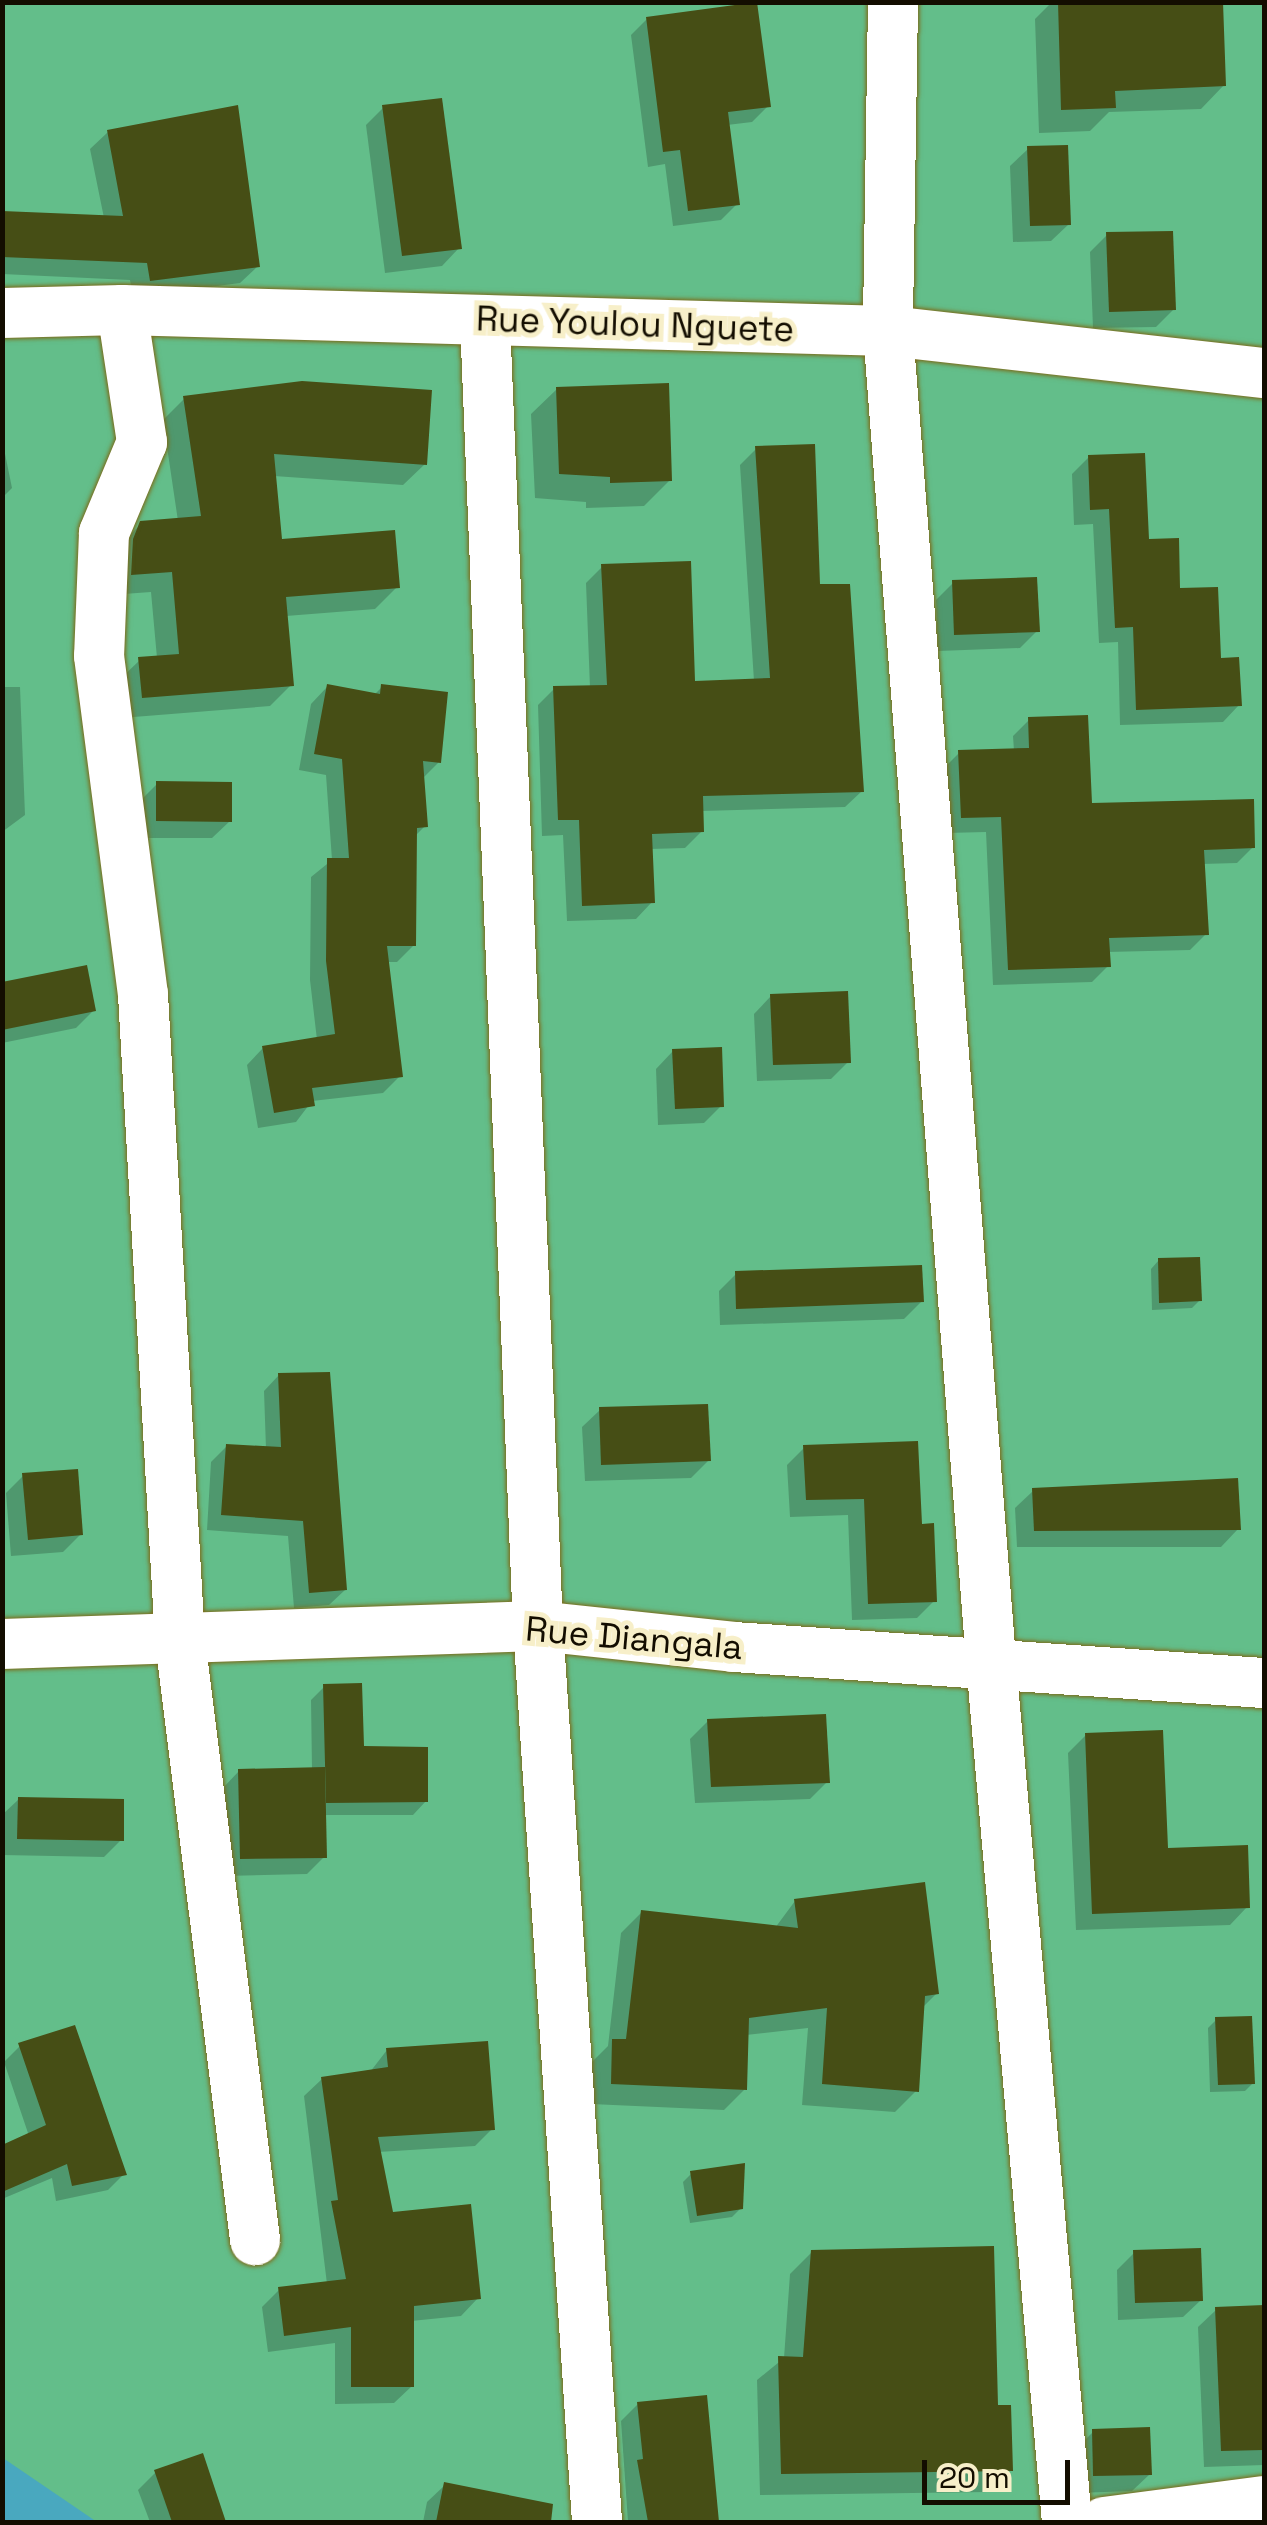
<!DOCTYPE html>
<html>
<head>
<meta charset="utf-8">
<style>
	body { margin:0 }
	#map { position:relative; width:1267px; height:2525px; overflow:hidden; background:#e0ce81; font-family:"Space Grotesk",sans-serif }
	div>[style] { position:absolute }
	.green>* { inset:0; background:#63be8a }
	.water>* { inset:0; background:#49a8bf }
	.shadow>* { inset:0; background:#0003 }
	.building>* { inset:0; background:#464e15 }
	.roads { filter:drop-shadow(0 0 2px #7c6b19) drop-shadow(0 0 2px #7c6b19) }
	.minor>* { height:50px; margin:-25px; padding:0 25px; transform-origin:25px; border-radius:25px; background:#fff }
	span { translate:-50% -50%; white-space:nowrap; text-align:center; line-height:1.15; -webkit-text-stroke:10px #f7efc9; paint-order:stroke }
	.street-label { font-size:35px; color:#130d00 }
	.frame { position:absolute; inset:0; border:5px solid #130d00; pointer-events:none }
	.scale { position:absolute; left:922px; top:2460px; width:148px; height:45px; box-sizing:border-box; border:5px solid #130d00; border-top:0; padding-left:12px; font-size:30px; line-height:35px; white-space:nowrap; color:#130d00; -webkit-text-stroke:8px #f7efc9; paint-order:stroke }
</style>
</head>
<body>
<div id="map">
	<div class="green">
		<div style="clip-path:polygon(3px 3px,1264px 3px,1264px 2522px,3px 2522px)"></div>
	</div>
	<div class="water">
		<div style="clip-path:polygon(3px 2458px,97px 2522px,3px 2522px)"></div>
	</div>
	<div class="shadow">
		<div style="clip-path:polygon(1052px 2px,1221px 2px,1224px 85px,1201px 109px,1109px 112px,1090px 131px,1039px 133px,1035px 19px)"></div>
		<div style="clip-path:polygon(647px 19px,768px 106px,752px 122px,727px 125px,737px 204px,721px 220px,673px 226px,665px 164px,648px 167px,631px 35px)"></div>
		<div style="clip-path:polygon(383px 108px,459px 248px,442px 266px,385px 273px,366px 125px)"></div>
		<div style="clip-path:polygon(108px 132px,258px 266px,240px 283px,133px 297px,130px 280px,2px 274px,2px 214px,104px 218px,90px 149px)"></div>
		<div style="clip-path:polygon(1028px 149px,1069px 224px,1051px 241px,1013px 242px,1010px 166px)"></div>
		<div style="clip-path:polygon(1107px 235px,1174px 309px,1156px 327px,1093px 328px,1090px 252px)"></div>
		<div style="clip-path:polygon(557px 389px,670px 480px,644px 506px,586px 508px,586px 502px,535px 498px,531px 414px)"></div>
		<div style="clip-path:polygon(184px 399px,425px 464px,403px 485px,274px 476px,279px 542px,397px 587px,375px 609px,286px 616px,291px 685px,270px 706px,121px 718px,118px 681px,140px 660px,157px 658px,151px 592px,110px 595px,119px 546px,141px 524px,178px 521px,163px 420px)"></div>
		<div style="clip-path:polygon(2px 439px,12px 488px,2px 498px)"></div>
		<div style="clip-path:polygon(756px 449px,862px 791px,845px 807px,701px 811px,702px 831px,685px 848px,650px 849px,652px 902px,636px 919px,567px 921px,563px 835px,542px 836px,538px 705px,554px 689px,590px 688px,586px 583px,602px 567px,693px 683px,754px 681px,740px 465px)"></div>
		<div style="clip-path:polygon(1089px 457px,1219px 660px,1239px 705px,1223px 722px,1120px 725px,1118px 642px,1099px 643px,1093px 524px,1074px 525px,1072px 474px)"></div>
		<div style="clip-path:polygon(953px 583px,1037px 631px,1020px 648px,938px 651px,936px 600px)"></div>
		<div style="clip-path:polygon(2px 687px,20px 687px,25px 815px,2px 832px)"></div>
		<div style="clip-path:polygon(327px 687px,374px 695px,382px 687px,439px 762px,422px 779px,425px 826px,415px 836px,414px 945px,397px 962px,387px 962px,400px 1076px,383px 1093px,312px 1101px,296px 1122px,258px 1128px,247px 1065px,263px 1048px,317px 1040px,310px 980px,311px 877px,332px 860px,326px 775px,299px 770px,311px 704px)"></div>
		<div style="clip-path:polygon(1029px 720px,1089px 806px,1253px 847px,1237px 863px,1202px 864px,1206px 934px,1190px 950px,1107px 952px,1108px 966px,1092px 982px,993px 985px,986px 832px,946px 833px,943px 769px,959px 753px,1014px 751px,1013px 736px)"></div>
		<div style="clip-path:polygon(157px 784px,230px 821px,212px 838px,140px 838px,140px 801px)"></div>
		<div style="clip-path:polygon(2px 985px,94px 1010px,76px 1028px,2px 1043px)"></div>
		<div style="clip-path:polygon(771px 996px,848px 1062px,831px 1079px,757px 1081px,754px 1014px)"></div>
		<div style="clip-path:polygon(673px 1051px,721px 1106px,704px 1123px,658px 1125px,656px 1069px)"></div>
		<div style="clip-path:polygon(1159px 1260px,1200px 1300px,1192px 1308px,1152px 1310px,1151px 1269px)"></div>
		<div style="clip-path:polygon(736px 1274px,922px 1301px,904px 1319px,720px 1325px,719px 1291px)"></div>
		<div style="clip-path:polygon(279px 1375px,345px 1590px,329px 1605px,294px 1608px,288px 1536px,207px 1530px,211px 1462px,227px 1446px,266px 1449px,264px 1391px)"></div>
		<div style="clip-path:polygon(600px 1410px,709px 1460px,691px 1478px,585px 1481px,582px 1427px)"></div>
		<div style="clip-path:polygon(804px 1448px,919px 1526px,934px 1601px,917px 1618px,852px 1620px,848px 1515px,790px 1517px,787px 1465px)"></div>
		<div style="clip-path:polygon(24px 1475px,81px 1534px,63px 1552px,11px 1556px,6px 1493px)"></div>
		<div style="clip-path:polygon(1033px 1491px,1238px 1529px,1221px 1547px,1017px 1547px,1015px 1508px)"></div>
		<div style="clip-path:polygon(324px 1687px,362px 1749px,426px 1801px,413px 1815px,323px 1815px,324px 1857px,307px 1874px,223px 1876px,222px 1789px,239px 1771px,312px 1770px,311px 1700px)"></div>
		<div style="clip-path:polygon(708px 1721px,827px 1782px,810px 1799px,695px 1803px,690px 1739px)"></div>
		<div style="clip-path:polygon(1086px 1735px,1166px 1851px,1247px 1907px,1230px 1925px,1076px 1930px,1068px 1753px)"></div>
		<div style="clip-path:polygon(19px 1799px,121px 1840px,104px 1857px,2px 1855px,2px 1815px)"></div>
		<div style="clip-path:polygon(795px 1901px,937px 1993px,922px 2008px,916px 2091px,895px 2112px,802px 2105px,808px 2028px,746px 2035px,745px 2089px,724px 2110px,591px 2104px,592px 2062px,608px 2046px,621px 1933px,642px 1912px,775px 1928px)"></div>
		<div style="clip-path:polygon(1216px 2020px,1253px 2083px,1245px 2091px,1210px 2092px,1208px 2028px)"></div>
		<div style="clip-path:polygon(20px 2046px,124px 2174px,108px 2190px,56px 2201px,52px 2178px,2px 2199px,2px 2148px,29px 2136px,4px 2062px)"></div>
		<div style="clip-path:polygon(387px 2050px,492px 2129px,475px 2146px,378px 2152px,391px 2215px,478px 2298px,461px 2316px,411px 2321px,412px 2386px,394px 2403px,335px 2404px,335px 2343px,268px 2352px,262px 2307px,279px 2290px,327px 2284px,304px 2096px,322px 2079px,370px 2072px)"></div>
		<div style="clip-path:polygon(691px 2174px,741px 2208px,732px 2217px,690px 2223px,683px 2182px)"></div>
		<div style="clip-path:polygon(812px 2252px,996px 2408px,1010px 2470px,988px 2492px,760px 2495px,757px 2380px,784px 2358px,790px 2274px)"></div>
		<div style="clip-path:polygon(1134px 2253px,1201px 2300px,1183px 2317px,1118px 2320px,1117px 2270px)"></div>
		<div style="clip-path:polygon(1264px 2308px,1264px 2465px,1204px 2467px,1198px 2327px,1216px 2310px)"></div>
		<div style="clip-path:polygon(638px 2404px,716px 2520px,714px 2522px,628px 2522px,621px 2421px)"></div>
		<div style="clip-path:polygon(1093px 2432px,1150px 2474px,1132px 2491px,1077px 2493px,1076px 2449px)"></div>
		<div style="clip-path:polygon(156px 2472px,222px 2516px,216px 2522px,150px 2522px,138px 2490px)"></div>
		<div style="clip-path:polygon(445px 2485px,498px 2496px,492px 2522px,423px 2522px,427px 2502px)"></div>
	</div>
	<div class="building">
		<div style="clip-path:polygon(757px 2px,771px 107px,728px 112px,740px 205px,688px 211px,680px 150px,663px 152px,646px 17px)"></div>
		<div style="clip-path:polygon(1058px 2px,1223px 2px,1226px 86px,1115px 91px,1116px 108px,1061px 110px)"></div>
		<div style="clip-path:polygon(442px 98px,462px 249px,402px 256px,382px 105px)"></div>
		<div style="clip-path:polygon(238px 105px,260px 267px,150px 281px,147px 263px,2px 257px,2px 211px,123px 216px,107px 130px)"></div>
		<div style="clip-path:polygon(1068px 145px,1071px 225px,1030px 226px,1027px 146px)"></div>
		<div style="clip-path:polygon(1173px 231px,1176px 310px,1109px 312px,1106px 232px)"></div>
		<div style="clip-path:polygon(302px 381px,432px 390px,427px 465px,274px 454px,282px 539px,395px 530px,400px 588px,286px 597px,294px 686px,142px 698px,138px 657px,179px 654px,172px 572px,131px 575px,133px 539px,140px 521px,201px 516px,183px 396px)"></div>
		<div style="clip-path:polygon(669px 383px,672px 481px,610px 483px,610px 477px,559px 474px,556px 387px)"></div>
		<div style="clip-path:polygon(815px 444px,820px 584px,850px 584px,864px 792px,703px 796px,704px 832px,652px 834px,655px 903px,582px 906px,579px 820px,558px 820px,553px 686px,607px 685px,601px 564px,691px 561px,695px 681px,770px 678px,755px 446px)"></div>
		<div style="clip-path:polygon(1145px 453px,1149px 539px,1179px 538px,1180px 588px,1218px 587px,1221px 658px,1239px 657px,1242px 706px,1136px 710px,1133px 627px,1115px 628px,1109px 509px,1090px 510px,1088px 455px)"></div>
		<div style="clip-path:polygon(1037px 577px,1040px 632px,954px 635px,952px 580px)"></div>
		<div style="clip-path:polygon(327px 684px,380px 694px,381px 684px,448px 692px,441px 763px,423px 761px,428px 827px,417px 828px,416px 946px,387px 946px,403px 1077px,312px 1088px,315px 1106px,274px 1113px,262px 1046px,335px 1034px,326px 961px,327px 858px,349px 858px,342px 759px,314px 754px)"></div>
		<div style="clip-path:polygon(1088px 715px,1092px 803px,1254px 799px,1255px 848px,1204px 850px,1209px 935px,1109px 938px,1111px 967px,1008px 970px,1001px 817px,961px 818px,958px 750px,1029px 748px,1028px 717px)"></div>
		<div style="clip-path:polygon(156px 781px,232px 782px,232px 822px,156px 821px)"></div>
		<div style="clip-path:polygon(87px 965px,96px 1011px,2px 1030px,2px 982px)"></div>
		<div style="clip-path:polygon(848px 991px,851px 1063px,773px 1065px,770px 994px)"></div>
		<div style="clip-path:polygon(722px 1047px,724px 1107px,675px 1109px,672px 1049px)"></div>
		<div style="clip-path:polygon(1200px 1257px,1202px 1301px,1159px 1303px,1158px 1258px)"></div>
		<div style="clip-path:polygon(922px 1265px,924px 1302px,736px 1309px,735px 1271px)"></div>
		<div style="clip-path:polygon(330px 1372px,347px 1590px,309px 1593px,303px 1521px,221px 1515px,226px 1444px,281px 1447px,278px 1373px)"></div>
		<div style="clip-path:polygon(708px 1404px,711px 1461px,601px 1465px,599px 1407px)"></div>
		<div style="clip-path:polygon(918px 1441px,922px 1524px,934px 1523px,937px 1602px,868px 1604px,864px 1499px,806px 1500px,803px 1445px)"></div>
		<div style="clip-path:polygon(78px 1469px,83px 1535px,28px 1540px,22px 1473px)"></div>
		<div style="clip-path:polygon(1238px 1478px,1241px 1530px,1034px 1531px,1032px 1488px)"></div>
		<div style="clip-path:polygon(362px 1683px,364px 1746px,428px 1747px,428px 1802px,326px 1803px,323px 1684px)"></div>
		<div style="clip-path:polygon(826px 1714px,830px 1783px,711px 1787px,707px 1719px)"></div>
		<div style="clip-path:polygon(1163px 1730px,1168px 1848px,1248px 1845px,1250px 1908px,1092px 1914px,1085px 1733px)"></div>
		<div style="clip-path:polygon(325px 1767px,327px 1858px,240px 1859px,238px 1769px)"></div>
		<div style="clip-path:polygon(18px 1797px,124px 1799px,124px 1841px,17px 1839px)"></div>
		<div style="clip-path:polygon(925px 1882px,939px 1994px,925px 1996px,919px 2092px,822px 2084px,827px 2008px,749px 2018px,747px 2090px,611px 2084px,612px 2039px,626px 2039px,641px 1910px,798px 1928px,794px 1899px)"></div>
		<div style="clip-path:polygon(1252px 2016px,1255px 2084px,1218px 2085px,1215px 2017px)"></div>
		<div style="clip-path:polygon(75px 2025px,127px 2175px,72px 2186px,67px 2164px,2px 2192px,2px 2145px,46px 2125px,18px 2043px)"></div>
		<div style="clip-path:polygon(488px 2041px,495px 2130px,378px 2137px,393px 2212px,471px 2204px,481px 2299px,414px 2306px,414px 2387px,351px 2387px,351px 2327px,284px 2336px,278px 2287px,346px 2279px,331px 2201px,338px 2200px,321px 2077px,388px 2067px,386px 2048px)"></div>
		<div style="clip-path:polygon(745px 2163px,743px 2209px,697px 2216px,690px 2171px)"></div>
		<div style="clip-path:polygon(994px 2246px,998px 2405px,1011px 2405px,1013px 2471px,781px 2474px,778px 2356px,803px 2357px,811px 2250px)"></div>
		<div style="clip-path:polygon(1201px 2248px,1203px 2301px,1135px 2303px,1133px 2250px)"></div>
		<div style="clip-path:polygon(1264px 2305px,1264px 2450px,1221px 2451px,1215px 2307px)"></div>
		<div style="clip-path:polygon(707px 2395px,719px 2522px,648px 2522px,637px 2460px,643px 2459px,637px 2402px)"></div>
		<div style="clip-path:polygon(1150px 2427px,1152px 2475px,1093px 2476px,1092px 2429px)"></div>
		<div style="clip-path:polygon(203px 2453px,226px 2522px,172px 2522px,154px 2470px)"></div>
		<div style="clip-path:polygon(444px 2482px,553px 2504px,551px 2522px,436px 2522px)"></div>
	</div>
	<div class="roads">
		<div class="minor">
			<div style="left:893px;top:2px;width:329px;rotate:90.9deg"></div>
			<div style="left:888px;top:331px;width:1335px;rotate:85.57deg"></div>
			<div style="left:991px;top:1662px;width:863px;rotate:84.95deg"></div>
			<div style="left:122px;top:310px;width:134px;rotate:81.4deg"></div>
			<div style="left:142px;top:442px;width:99px;rotate:112.7deg"></div>
			<div style="left:104px;top:533px;width:123px;rotate:92.3deg"></div>
			<div style="left:99px;top:656px;width:342px;rotate:82.6deg"></div>
			<div style="left:143px;top:995px;width:646px;rotate:86.72deg"></div>
			<div style="left:180px;top:1640px;width:605px;rotate:82.87deg"></div>
			<div style="left:2px;top:313px;width:120px;rotate:-1.4deg"></div>
			<div style="left:122px;top:310px;width:766px;rotate:1.57deg"></div>
			<div style="left:888px;top:331px;width:378px;rotate:6.4deg"></div>
			<div style="left:485px;top:320px;width:1307px;rotate:87.68deg"></div>
			<div style="left:538px;top:1626px;width:898px;rotate:86.23deg"></div>
			<div style="left:2px;top:1644px;width:536px;rotate:-1.92deg"></div>
			<div style="left:538px;top:1626px;width:197px;rotate:6.1deg"></div>
			<div style="left:734px;top:1647px;width:531px;rotate:3.89deg"></div>
			<div style="left:1104px;top:2522px;width:161px;rotate:-7.5deg"></div>
		</div>
	</div>
	<div class="street-label">
		<span style="left:635px;top:324px;rotate:2deg">Rue Youlou Nguete</span>
		<span style="left:634px;top:1638px;rotate:5deg">Rue Diangala</span>
	</div>
	<div class="frame"></div>
	<div class="scale">20 m</div>
</div>
</body>
</html>
